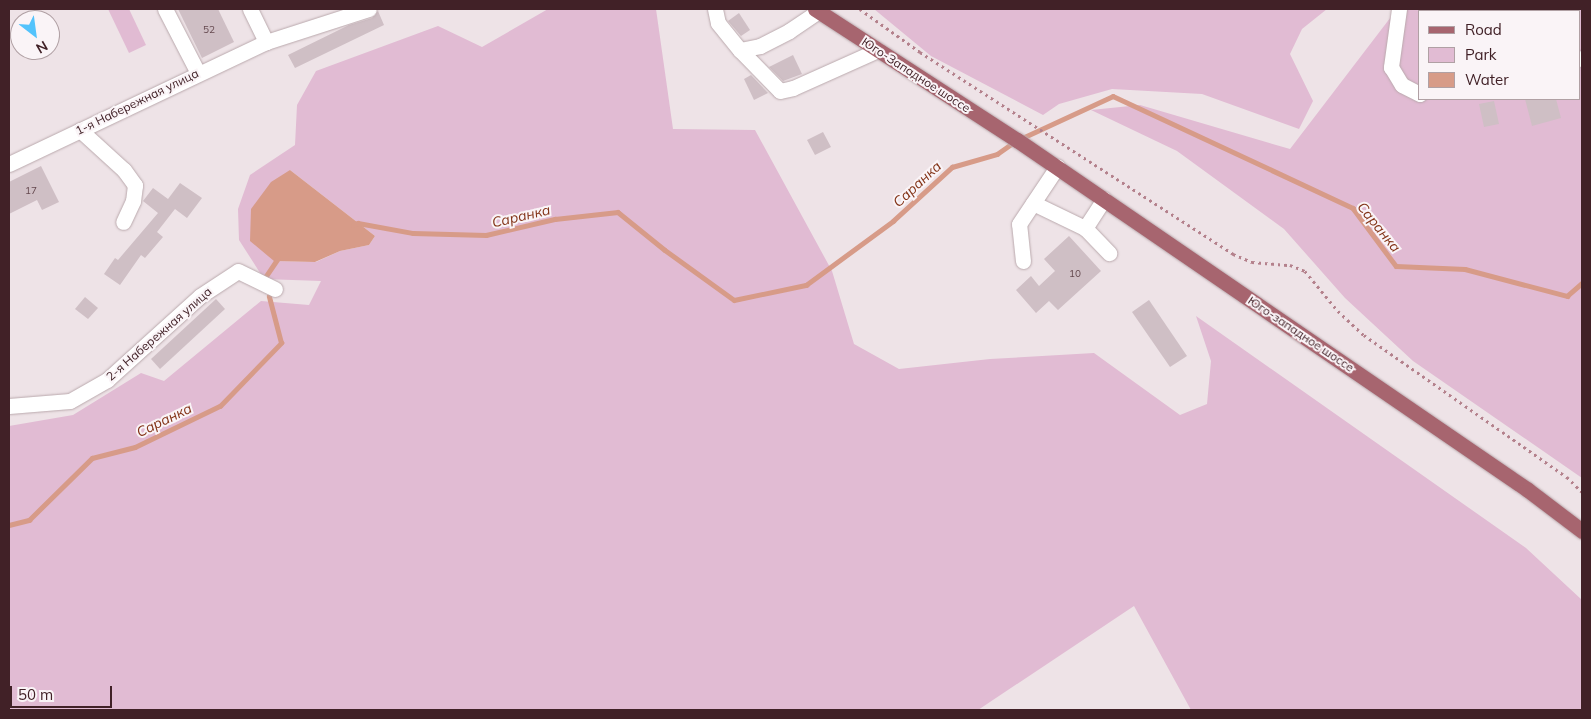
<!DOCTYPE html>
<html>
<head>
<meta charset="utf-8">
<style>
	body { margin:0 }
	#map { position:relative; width:1591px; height:719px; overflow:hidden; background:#eee3e7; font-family:Mulish,sans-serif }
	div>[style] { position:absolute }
	.green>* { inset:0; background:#e1bbd3 }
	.water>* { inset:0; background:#d79b88 }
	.stream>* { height:4.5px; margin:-2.25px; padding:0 2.25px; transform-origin:2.25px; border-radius:2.25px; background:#d79b88 }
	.building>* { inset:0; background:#cfbfc5 }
	.path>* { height:2.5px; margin-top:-1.25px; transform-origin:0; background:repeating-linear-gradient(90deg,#b4818c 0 2.5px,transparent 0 6.5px) }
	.roads { filter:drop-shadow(0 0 1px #baa9ad) drop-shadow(0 0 1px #baa9ad) }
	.minor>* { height:15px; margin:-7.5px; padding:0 7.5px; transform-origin:7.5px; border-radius:7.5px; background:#fff }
	.major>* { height:15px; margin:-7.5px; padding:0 7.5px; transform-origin:7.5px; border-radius:7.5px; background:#a7656f }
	span { translate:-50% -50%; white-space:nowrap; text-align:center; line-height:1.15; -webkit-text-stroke:4px #faf4f7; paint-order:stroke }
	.number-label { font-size:10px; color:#64484e }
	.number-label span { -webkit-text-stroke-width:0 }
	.street-label { font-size:12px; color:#412127 }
	.water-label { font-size:14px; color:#823216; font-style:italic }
	.frame { position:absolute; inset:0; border:10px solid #412127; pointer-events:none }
	.legend { position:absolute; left:1418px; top:10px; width:162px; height:90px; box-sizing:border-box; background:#faf4f7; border:1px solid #b0a0a4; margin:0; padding:6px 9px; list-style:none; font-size:15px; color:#412127 }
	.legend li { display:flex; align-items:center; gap:10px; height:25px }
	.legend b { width:25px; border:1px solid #b0a0a4 }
	.north { position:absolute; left:10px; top:10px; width:50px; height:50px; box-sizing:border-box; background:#faf4f7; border:1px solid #b0a0a4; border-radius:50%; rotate:150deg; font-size:14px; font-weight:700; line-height:20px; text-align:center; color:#412127 }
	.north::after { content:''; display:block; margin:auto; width:18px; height:22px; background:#53c3fc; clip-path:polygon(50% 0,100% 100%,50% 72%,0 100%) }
	.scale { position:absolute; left:10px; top:686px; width:102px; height:22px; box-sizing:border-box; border:2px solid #412127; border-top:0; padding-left:6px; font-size:15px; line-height:18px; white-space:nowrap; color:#412127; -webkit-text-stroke:4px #faf4f7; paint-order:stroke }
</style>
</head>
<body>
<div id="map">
	<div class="green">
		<div style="clip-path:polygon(108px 9px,129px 9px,146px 45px,129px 53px)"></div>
		<div style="clip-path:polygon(evenodd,548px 9px,656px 9px,673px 129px,755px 130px,832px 271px,854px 344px,899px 369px,990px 359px,1094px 353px,1180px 415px,1207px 404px,1211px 361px,1196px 316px,1526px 548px,1582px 600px,1582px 710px,1191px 710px,1134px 606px,978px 710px,9px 710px,9px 426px,73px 415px,141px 373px,164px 381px,261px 301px,309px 305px,321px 281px,264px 279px,239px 240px,238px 209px,250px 175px,295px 145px,297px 105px,316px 71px,438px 26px,482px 47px,548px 9px,290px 170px,375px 236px,369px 245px,340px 251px,316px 262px,275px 261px,290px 170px)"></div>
		<div style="clip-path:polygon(874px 9px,1327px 9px,1302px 29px,1290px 54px,1313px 101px,1299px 129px,1202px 94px,1112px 89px,1059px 104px,1043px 115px,931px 56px)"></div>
		<div style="clip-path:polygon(evenodd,1397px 9px,1582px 9px,1582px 478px,1413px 361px,1345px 298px,1284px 229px,1177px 151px,1091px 110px,1140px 105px,1290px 149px,1397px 9px,1420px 11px,1580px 11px,1580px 99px,1420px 99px,1420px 11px)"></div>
	</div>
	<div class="water">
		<div style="clip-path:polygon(290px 170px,375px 236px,369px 245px,340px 251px,315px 262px,274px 261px,250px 241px,251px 209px,271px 182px)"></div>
	</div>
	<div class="stream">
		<div style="left:1020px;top:139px;width:102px;rotate:-24.8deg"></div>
		<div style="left:1113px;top:96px;width:265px;rotate:25deg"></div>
		<div style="left:1353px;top:208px;width:72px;rotate:53.4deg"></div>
		<div style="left:1396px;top:266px;width:69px;rotate:2.5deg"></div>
		<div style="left:1465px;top:269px;width:106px;rotate:14.8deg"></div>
		<div style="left:1567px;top:296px;width:20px;rotate:-41deg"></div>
		<div style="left:353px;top:225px;width:5px;rotate:-22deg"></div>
		<div style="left:358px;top:223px;width:56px;rotate:10.3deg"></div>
		<div style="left:413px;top:233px;width:73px;rotate:1.6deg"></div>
		<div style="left:486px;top:235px;width:71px;rotate:-13.1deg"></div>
		<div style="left:555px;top:219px;width:63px;rotate:-6.3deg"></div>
		<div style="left:618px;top:212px;width:60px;rotate:39deg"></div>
		<div style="left:665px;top:250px;width:85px;rotate:35.9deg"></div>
		<div style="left:734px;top:300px;width:74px;rotate:-11.8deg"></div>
		<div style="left:806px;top:285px;width:108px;rotate:-36.3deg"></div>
		<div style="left:893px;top:221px;width:80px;rotate:-42.5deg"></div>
		<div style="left:952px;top:167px;width:47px;rotate:-16.1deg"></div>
		<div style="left:997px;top:154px;width:19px;rotate:-35deg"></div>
		<div style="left:264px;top:279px;width:25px;rotate:-56deg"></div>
		<div style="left:9px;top:525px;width:21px;rotate:-14deg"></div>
		<div style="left:29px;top:520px;width:88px;rotate:-44.5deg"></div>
		<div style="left:92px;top:458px;width:44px;rotate:-14.3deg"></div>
		<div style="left:135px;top:447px;width:94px;rotate:-25.8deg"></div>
		<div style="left:220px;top:406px;width:88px;rotate:-45.9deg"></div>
		<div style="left:281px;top:343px;width:48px;rotate:-104.6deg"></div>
	</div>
	<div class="building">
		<div style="clip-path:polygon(178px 9px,218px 9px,234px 42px,202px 58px)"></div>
		<div style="clip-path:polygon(378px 11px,384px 25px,295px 68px,288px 55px,349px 25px,372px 18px)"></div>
		<div style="clip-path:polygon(739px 13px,750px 30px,741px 36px,728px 21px)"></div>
		<div style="clip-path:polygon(793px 55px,802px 74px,783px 81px,769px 67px)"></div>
		<div style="clip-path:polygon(751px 75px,768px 93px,754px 100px,744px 79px)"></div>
		<div style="clip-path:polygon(1525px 99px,1556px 99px,1561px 118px,1532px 126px)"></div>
		<div style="clip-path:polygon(1494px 101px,1499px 124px,1484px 127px,1479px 104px)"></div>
		<div style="clip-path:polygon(823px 132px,831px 147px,815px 155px,807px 140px)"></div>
		<div style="clip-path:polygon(41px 166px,59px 202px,42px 210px,37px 200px,9px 214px,9px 182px)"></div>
		<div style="clip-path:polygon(180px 183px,202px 198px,187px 218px,175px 209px,157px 232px,163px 237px,145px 258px,141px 255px,120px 285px,104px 274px,115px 258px,118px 260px,158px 213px,143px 201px,153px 188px,168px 199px)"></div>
		<div style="clip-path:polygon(1069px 236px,1101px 271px,1058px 310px,1049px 301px,1036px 313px,1016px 290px,1031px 276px,1039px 286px,1055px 271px,1044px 259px)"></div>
		<div style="clip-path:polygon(85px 297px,98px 308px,88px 319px,75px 309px)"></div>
		<div style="clip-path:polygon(216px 299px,225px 309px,160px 369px,151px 359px)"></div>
		<div style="clip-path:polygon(1149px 300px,1187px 356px,1170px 367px,1132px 312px)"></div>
	</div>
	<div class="path">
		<div style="left:860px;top:9px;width:74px;rotate:35.6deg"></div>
		<div style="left:920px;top:52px;width:373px;rotate:32.8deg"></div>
		<div style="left:1233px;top:254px;width:21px;rotate:23deg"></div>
		<div style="left:1252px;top:262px;width:38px;rotate:5deg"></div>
		<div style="left:1290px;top:265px;width:16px;rotate:22deg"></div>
		<div style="left:1305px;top:271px;width:52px;rotate:50.5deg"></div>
		<div style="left:1338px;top:311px;width:35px;rotate:43deg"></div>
		<div style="left:1364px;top:335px;width:248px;rotate:35deg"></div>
		<div style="left:1567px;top:477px;width:21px;rotate:45deg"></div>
	</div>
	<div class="roads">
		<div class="minor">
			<div style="left:165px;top:9px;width:72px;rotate:62.7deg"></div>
			<div style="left:250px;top:9px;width:37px;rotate:64deg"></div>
			<div style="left:715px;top:9px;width:14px;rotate:78deg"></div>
			<div style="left:718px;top:23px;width:35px;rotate:51deg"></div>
			<div style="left:740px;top:50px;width:20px;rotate:-11deg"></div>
			<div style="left:760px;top:46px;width:33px;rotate:-27deg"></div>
			<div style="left:789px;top:31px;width:36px;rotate:-34deg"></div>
			<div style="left:1399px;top:9px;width:59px;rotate:97.9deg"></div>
			<div style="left:1391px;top:67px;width:21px;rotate:59deg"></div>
			<div style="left:1402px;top:85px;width:20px;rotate:27deg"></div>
			<div style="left:740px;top:50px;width:57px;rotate:45.7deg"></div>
			<div style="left:780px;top:91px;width:13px;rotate:-13deg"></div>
			<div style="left:793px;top:88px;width:93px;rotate:-24.1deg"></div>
			<div style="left:1580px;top:59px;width:2px;rotate:-27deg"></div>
			<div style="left:80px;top:130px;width:59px;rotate:42.3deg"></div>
			<div style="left:124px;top:170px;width:19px;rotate:54deg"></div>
			<div style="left:135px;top:185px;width:16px;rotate:97deg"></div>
			<div style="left:133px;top:201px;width:23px;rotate:115deg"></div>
			<div style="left:9px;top:164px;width:284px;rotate:-25.4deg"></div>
			<div style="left:266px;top:42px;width:108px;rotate:-17.8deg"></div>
			<div style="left:1104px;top:199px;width:35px;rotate:123deg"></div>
			<div style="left:1085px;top:228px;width:35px;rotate:46deg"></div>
			<div style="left:1033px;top:203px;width:58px;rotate:25.7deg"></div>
			<div style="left:1023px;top:261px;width:37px;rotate:-96deg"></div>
			<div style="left:1019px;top:224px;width:69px;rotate:-56.3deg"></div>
			<div style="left:9px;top:406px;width:61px;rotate:-4.7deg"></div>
			<div style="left:70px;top:401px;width:43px;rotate:-29.6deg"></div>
			<div style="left:107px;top:380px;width:125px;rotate:-42.1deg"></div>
			<div style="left:200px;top:296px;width:45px;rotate:-33.3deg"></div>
			<div style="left:238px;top:271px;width:41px;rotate:25.9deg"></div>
		</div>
		<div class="major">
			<div style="left:815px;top:9px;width:241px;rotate:33deg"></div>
			<div style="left:1017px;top:140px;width:619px;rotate:34.41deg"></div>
			<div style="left:1528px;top:490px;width:68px;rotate:37.2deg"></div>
		</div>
	</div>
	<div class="number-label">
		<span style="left:209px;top:30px">52</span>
		<span style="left:31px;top:191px">17</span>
		<span style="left:1075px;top:274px">10</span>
	</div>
	<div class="street-label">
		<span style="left:916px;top:75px;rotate:33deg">Юго-Западное шоссе</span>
		<span style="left:137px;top:102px;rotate:-26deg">1-я Набережная улица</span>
		<span style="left:159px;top:334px;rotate:-41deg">2-я Набережная улица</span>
		<span style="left:1301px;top:334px;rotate:34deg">Юго-западное шоссе</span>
	</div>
	<div class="water-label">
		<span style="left:917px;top:184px;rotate:-43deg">Саранка</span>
		<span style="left:521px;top:216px;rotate:-13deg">Саранка</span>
		<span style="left:1379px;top:227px;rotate:51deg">Саранка</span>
		<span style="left:164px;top:420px;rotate:-26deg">Саранка</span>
	</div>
	<div class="frame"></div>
	<ul class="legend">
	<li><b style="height:6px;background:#a7656f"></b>Road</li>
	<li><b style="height:14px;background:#e1bbd3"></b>Park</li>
	<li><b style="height:14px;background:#d79b88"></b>Water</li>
	</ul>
	<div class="north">N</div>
	<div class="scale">50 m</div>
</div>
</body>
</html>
